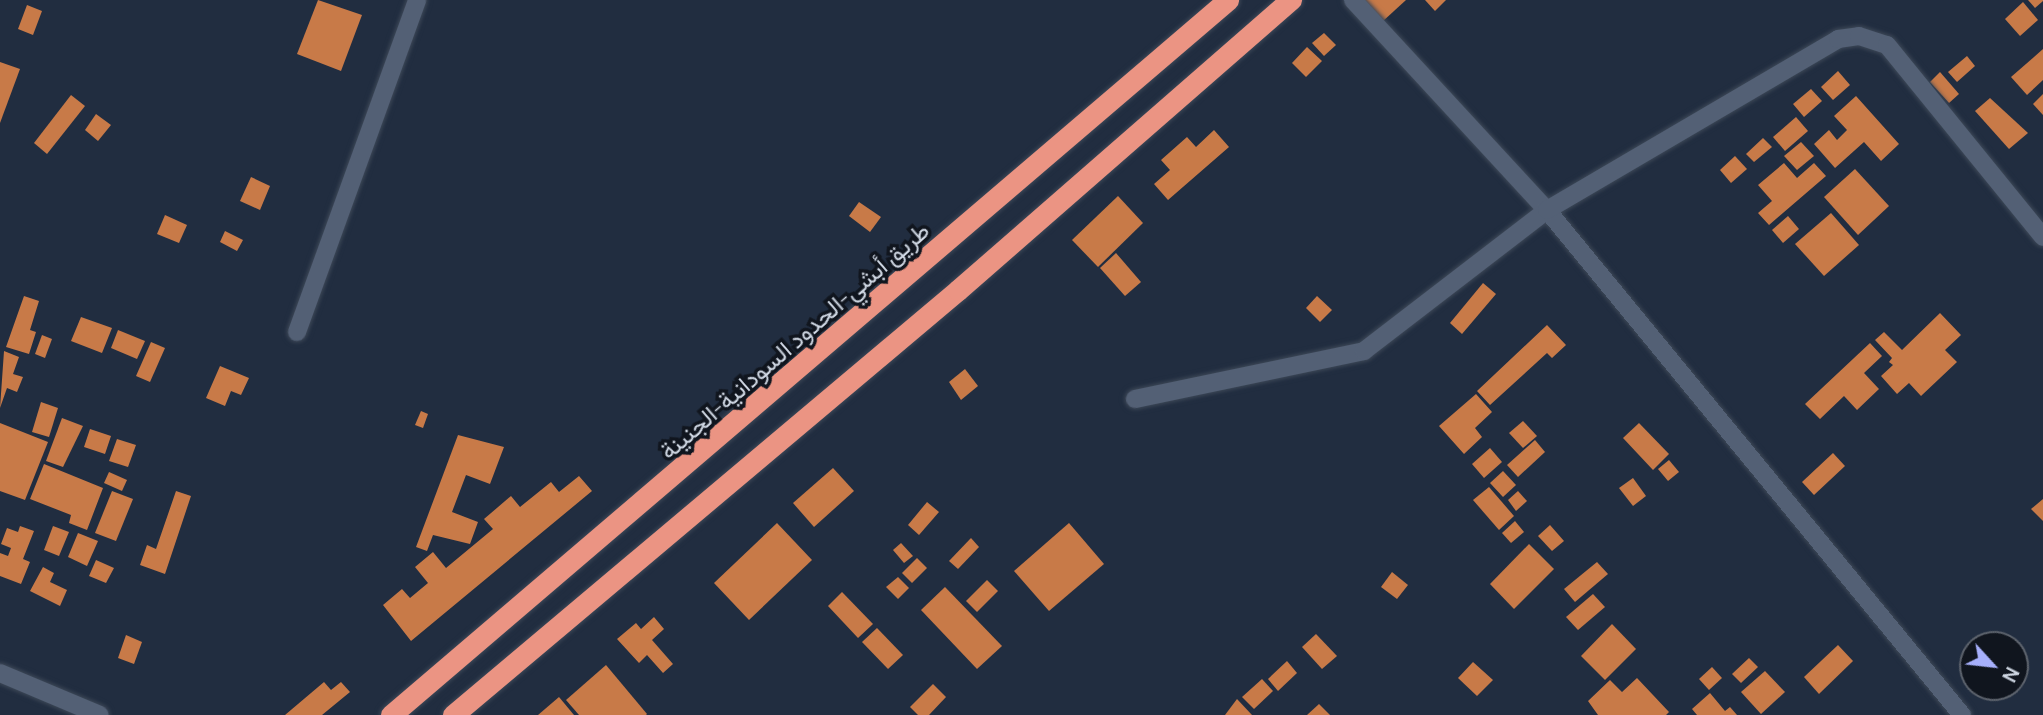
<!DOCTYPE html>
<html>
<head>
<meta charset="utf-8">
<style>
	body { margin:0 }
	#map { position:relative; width:2043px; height:715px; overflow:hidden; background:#212d40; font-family:Manrope,Vazirmatn,sans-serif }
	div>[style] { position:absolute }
	.building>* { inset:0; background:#c87a48 }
	.roads { filter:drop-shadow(0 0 2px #3d4857) drop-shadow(0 0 2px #3d4857) }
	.minor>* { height:18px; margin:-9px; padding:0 9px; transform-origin:9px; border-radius:9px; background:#536075 }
	.highway>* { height:21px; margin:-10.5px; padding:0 10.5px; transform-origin:10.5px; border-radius:10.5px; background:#eb9483 }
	span { translate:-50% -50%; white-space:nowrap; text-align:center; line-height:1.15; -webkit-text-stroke:7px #10151e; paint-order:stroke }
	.street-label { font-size:24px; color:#d0d8e4 }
	.north { position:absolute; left:1959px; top:631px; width:70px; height:70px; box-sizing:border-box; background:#10151e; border:2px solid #5d636d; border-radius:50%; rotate:117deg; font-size:19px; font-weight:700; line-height:28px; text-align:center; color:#d0d8e4 }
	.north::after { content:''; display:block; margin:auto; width:24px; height:32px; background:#a7b0fc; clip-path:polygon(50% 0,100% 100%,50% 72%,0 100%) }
</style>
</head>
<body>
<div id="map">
	<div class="building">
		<div style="clip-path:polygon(318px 0,362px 15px,341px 71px,297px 54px)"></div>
		<div style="clip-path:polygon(1362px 0,1406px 0,1382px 22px)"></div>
		<div style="clip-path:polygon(1425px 0,1446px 0,1435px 11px)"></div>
		<div style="clip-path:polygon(2028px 0,2043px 0,2043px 1px,2035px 8px)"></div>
		<div style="clip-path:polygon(2023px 2px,2038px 20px,2020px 36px,2005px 19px)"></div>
		<div style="clip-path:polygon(27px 5px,42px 11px,33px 35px,18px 29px)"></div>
		<div style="clip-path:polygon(1324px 33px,1336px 45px,1324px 56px,1312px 43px)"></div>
		<div style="clip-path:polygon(1307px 47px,1322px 61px,1306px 77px,1292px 63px)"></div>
		<div style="clip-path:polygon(2043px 49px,2043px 80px,2027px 95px,2011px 77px)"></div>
		<div style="clip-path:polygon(1967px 56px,1975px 66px,1957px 82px,1948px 72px)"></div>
		<div style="clip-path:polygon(0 62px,20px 69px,0 123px)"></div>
		<div style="clip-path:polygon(1838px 71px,1850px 85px,1833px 100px,1821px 87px)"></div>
		<div style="clip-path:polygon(1940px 72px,1959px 94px,1949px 103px,1930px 82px)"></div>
		<div style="clip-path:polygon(1811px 89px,1822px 101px,1804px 117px,1793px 104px)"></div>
		<div style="clip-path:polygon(2043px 94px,2043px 115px,2033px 104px)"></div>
		<div style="clip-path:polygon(71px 95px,85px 106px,47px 154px,34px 143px)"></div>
		<div style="clip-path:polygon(1856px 96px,1899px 144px,1881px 161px,1864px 142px,1835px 168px,1814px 144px,1829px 130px,1837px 140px,1847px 130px,1834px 116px)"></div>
		<div style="clip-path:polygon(1990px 98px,2028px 133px,2009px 149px,1975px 111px)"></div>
		<div style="clip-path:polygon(96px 114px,111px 125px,98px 141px,85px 130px)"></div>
		<div style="clip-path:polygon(1796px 117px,1808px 131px,1785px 151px,1773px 137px)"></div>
		<div style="clip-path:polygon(1214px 130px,1229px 147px,1168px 200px,1154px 184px,1170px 170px,1161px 160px,1187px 137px,1196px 147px)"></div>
		<div style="clip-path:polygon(1763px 138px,1772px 147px,1754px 162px,1746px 154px)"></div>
		<div style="clip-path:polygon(1801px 142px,1814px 156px,1797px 170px,1784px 156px)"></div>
		<div style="clip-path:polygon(1735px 156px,1747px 169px,1731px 183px,1720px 170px)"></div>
		<div style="clip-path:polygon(1784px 163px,1797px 178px,1814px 163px,1826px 176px,1769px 225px,1758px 213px,1772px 201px,1758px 185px)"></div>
		<div style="clip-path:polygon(1855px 169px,1889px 206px,1858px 235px,1824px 197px)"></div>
		<div style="clip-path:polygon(251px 177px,270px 186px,260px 210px,240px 201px)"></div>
		<div style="clip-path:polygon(1118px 196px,1143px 223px,1098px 267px,1072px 240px)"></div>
		<div style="clip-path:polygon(859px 202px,881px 217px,870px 232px,849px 216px)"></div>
		<div style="clip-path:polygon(1831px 213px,1859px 245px,1824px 276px,1795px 244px)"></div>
		<div style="clip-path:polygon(165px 215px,187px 225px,179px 243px,157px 234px)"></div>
		<div style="clip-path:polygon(1788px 216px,1799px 229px,1783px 243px,1772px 230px)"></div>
		<div style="clip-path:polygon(225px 231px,243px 240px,237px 251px,220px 242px)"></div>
		<div style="clip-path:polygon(1116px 253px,1141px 282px,1125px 296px,1100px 268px)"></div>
		<div style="clip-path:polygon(1483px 283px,1496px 294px,1462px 334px,1450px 323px)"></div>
		<div style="clip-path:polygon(24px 296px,39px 301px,30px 330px,36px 332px,29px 354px,6px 347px)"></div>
		<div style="clip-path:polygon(1317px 296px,1332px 310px,1320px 322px,1306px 308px)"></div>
		<div style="clip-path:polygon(1940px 313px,1961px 335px,1945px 350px,1957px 362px,1921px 396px,1909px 383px,1897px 394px,1881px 376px,1893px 365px,1889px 362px,1892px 358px,1875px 340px,1884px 332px,1902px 350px)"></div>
		<div style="clip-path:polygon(81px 317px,112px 328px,102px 353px,71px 341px)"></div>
		<div style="clip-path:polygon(1547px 325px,1566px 345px,1552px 358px,1547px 353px,1490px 405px,1477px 391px)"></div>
		<div style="clip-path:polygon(118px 330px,145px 341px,137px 359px,111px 348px)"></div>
		<div style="clip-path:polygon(42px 335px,52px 339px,45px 358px,35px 354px)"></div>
		<div style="clip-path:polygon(151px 342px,165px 348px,150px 382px,136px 376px)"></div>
		<div style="clip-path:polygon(1870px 343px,1882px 356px,1864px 373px,1879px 389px,1857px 410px,1844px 396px,1820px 419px,1805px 404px)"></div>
		<div style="clip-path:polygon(4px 351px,19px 357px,13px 374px,23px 377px,17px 392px,7px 388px,0 408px)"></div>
		<div style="clip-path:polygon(220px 366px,249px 378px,241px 395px,231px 391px,225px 406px,206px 398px)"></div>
		<div style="clip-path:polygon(965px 369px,978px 386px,961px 400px,949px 382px)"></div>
		<div style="clip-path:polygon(1476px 394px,1492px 412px,1475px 428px,1482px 437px,1464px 454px,1439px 426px)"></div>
		<div style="clip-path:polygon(41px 402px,58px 408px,49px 437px,32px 432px)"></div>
		<div style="clip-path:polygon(421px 411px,428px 414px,423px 428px,415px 425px)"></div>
		<div style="clip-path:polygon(62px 418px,83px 426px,63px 467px,46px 461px)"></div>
		<div style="clip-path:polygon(1523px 421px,1537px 436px,1523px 448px,1509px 433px)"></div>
		<div style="clip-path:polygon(0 423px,48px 442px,25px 500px,0 491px)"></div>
		<div style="clip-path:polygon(1639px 423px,1669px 454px,1653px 470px,1623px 438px)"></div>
		<div style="clip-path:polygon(90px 429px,111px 436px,105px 454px,84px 447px)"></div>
		<div style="clip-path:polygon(458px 435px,504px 447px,490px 484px,466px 475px,452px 512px,478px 522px,470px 544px,433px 535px,427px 551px,416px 547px)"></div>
		<div style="clip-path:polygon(117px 439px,136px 445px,128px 467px,109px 461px)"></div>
		<div style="clip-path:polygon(1535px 440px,1545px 452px,1518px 477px,1507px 465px)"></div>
		<div style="clip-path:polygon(1490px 448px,1502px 462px,1484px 478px,1472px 464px)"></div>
		<div style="clip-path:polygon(1833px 453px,1845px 466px,1814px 495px,1802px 482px)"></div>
		<div style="clip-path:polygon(1669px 460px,1679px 472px,1668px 481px,1658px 469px)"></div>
		<div style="clip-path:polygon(44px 464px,103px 488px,87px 530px,69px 523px,71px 515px,30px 499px)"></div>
		<div style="clip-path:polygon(833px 468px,854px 491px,814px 527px,793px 503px)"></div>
		<div style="clip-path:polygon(1503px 471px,1516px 485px,1503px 497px,1490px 483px)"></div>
		<div style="clip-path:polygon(109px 472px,127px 480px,122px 491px,104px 483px)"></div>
		<div style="clip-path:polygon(579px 476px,592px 491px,411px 641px,383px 605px,402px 589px,410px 598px,428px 583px,415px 567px,433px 552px,446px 568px,493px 529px,484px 519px,511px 496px,520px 507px,551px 482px,559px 492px)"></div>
		<div style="clip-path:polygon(1633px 478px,1646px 496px,1633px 506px,1619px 488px)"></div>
		<div style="clip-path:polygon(1489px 487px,1514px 516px,1499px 530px,1473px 500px)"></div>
		<div style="clip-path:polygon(112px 491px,133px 499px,116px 541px,95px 533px)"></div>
		<div style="clip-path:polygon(176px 491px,191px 496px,165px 574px,140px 565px,147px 545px,156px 549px)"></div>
		<div style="clip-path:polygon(1518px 491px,1527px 501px,1516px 511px,1508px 500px)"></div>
		<div style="clip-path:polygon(2043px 499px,2043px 521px,2031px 509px)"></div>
		<div style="clip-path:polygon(927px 502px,939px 512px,919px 535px,908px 525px)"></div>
		<div style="clip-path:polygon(1515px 521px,1524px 532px,1511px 543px,1502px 533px)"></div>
		<div style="clip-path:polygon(777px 523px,812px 560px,749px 620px,714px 583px)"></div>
		<div style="clip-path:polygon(1069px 523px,1104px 564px,1049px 611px,1014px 571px)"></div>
		<div style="clip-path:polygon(1550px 525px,1564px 541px,1552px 551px,1538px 536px)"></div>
		<div style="clip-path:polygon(20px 526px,34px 531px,23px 559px,30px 562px,21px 584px,0 576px,0 553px,8px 556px,11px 548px,1px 544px,7px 528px,18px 532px)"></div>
		<div style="clip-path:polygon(53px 526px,69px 532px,59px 556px,44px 550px)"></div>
		<div style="clip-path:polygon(78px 533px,98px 541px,87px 566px,68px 557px)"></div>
		<div style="clip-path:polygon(971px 538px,979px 547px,958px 569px,949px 561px)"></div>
		<div style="clip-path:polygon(901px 543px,913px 556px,904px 563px,893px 550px)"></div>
		<div style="clip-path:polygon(1529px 544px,1554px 569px,1514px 609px,1490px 584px)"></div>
		<div style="clip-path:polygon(917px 558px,927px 568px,912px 583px,902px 573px)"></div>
		<div style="clip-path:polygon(96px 560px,114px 568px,106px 583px,89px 576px)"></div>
		<div style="clip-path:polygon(1597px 562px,1608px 574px,1575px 602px,1564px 589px)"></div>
		<div style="clip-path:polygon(43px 567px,54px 573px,50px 582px,67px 590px,60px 606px,30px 591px)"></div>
		<div style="clip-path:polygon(1392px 572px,1408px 585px,1397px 599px,1381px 587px)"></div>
		<div style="clip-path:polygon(898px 577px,909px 588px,898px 599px,886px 587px)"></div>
		<div style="clip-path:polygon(987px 580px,998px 591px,977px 612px,966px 601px)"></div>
		<div style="clip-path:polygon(945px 587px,1002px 646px,977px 669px,921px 610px)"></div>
		<div style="clip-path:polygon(842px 592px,873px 624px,858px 638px,828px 606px)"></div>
		<div style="clip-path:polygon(1593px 594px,1605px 607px,1578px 630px,1566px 617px)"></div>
		<div style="clip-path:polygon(654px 617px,664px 629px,652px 640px,673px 664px,663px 673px,647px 655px,639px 663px,617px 639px,636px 623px,641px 629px)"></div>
		<div style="clip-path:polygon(1612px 624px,1636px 649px,1605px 680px,1581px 656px)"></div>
		<div style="clip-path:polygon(877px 628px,903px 655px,888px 669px,862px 642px)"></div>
		<div style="clip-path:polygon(1316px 634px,1337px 656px,1322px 669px,1302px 647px)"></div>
		<div style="clip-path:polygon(126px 635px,142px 642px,134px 664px,118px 658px)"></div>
		<div style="clip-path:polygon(1838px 645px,1853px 661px,1819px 694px,1804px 677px)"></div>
		<div style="clip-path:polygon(1749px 658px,1758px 667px,1741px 683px,1732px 674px)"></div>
		<div style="clip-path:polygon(1287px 661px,1297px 673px,1278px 691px,1268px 679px)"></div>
		<div style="clip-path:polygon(1473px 662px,1493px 680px,1477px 696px,1458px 678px)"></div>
		<div style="clip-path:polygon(606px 665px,647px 714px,646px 715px,579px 715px,566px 700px)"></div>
		<div style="clip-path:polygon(1712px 667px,1722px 678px,1709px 690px,1699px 679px)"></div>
		<div style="clip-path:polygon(1765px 671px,1785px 692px,1761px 714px,1741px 692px)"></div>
		<div style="clip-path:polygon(1637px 678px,1669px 712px,1666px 715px,1598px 715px,1588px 701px,1610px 680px,1622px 692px)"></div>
		<div style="clip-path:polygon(1262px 679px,1273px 691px,1254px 709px,1242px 697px)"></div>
		<div style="clip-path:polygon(324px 682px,331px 690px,341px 682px,350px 692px,322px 715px,285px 715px)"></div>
		<div style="clip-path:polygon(933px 684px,946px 697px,929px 715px,918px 715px,910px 707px)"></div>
		<div style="clip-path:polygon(1710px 693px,1725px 711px,1730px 707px,1737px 715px,1697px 715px,1692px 709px)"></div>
		<div style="clip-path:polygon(559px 697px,574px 715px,538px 715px)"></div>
		<div style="clip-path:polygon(1237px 699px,1252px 715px,1225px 715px)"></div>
		<div style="clip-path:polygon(1319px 704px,1330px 715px,1307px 715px)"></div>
	</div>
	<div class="roads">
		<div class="minor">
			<div style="left:1353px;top:0;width:286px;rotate:47.3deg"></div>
			<div style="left:1547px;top:210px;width:654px;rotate:50.59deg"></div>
			<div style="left:297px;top:332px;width:353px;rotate:-70.1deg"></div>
			<div style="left:1135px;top:399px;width:234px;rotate:-11.8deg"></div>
			<div style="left:1364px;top:351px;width:231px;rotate:-37.6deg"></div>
			<div style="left:1547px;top:210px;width:338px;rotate:-30.4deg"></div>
			<div style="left:1838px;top:39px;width:21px;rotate:-8deg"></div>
			<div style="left:1859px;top:36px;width:29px;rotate:18deg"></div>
			<div style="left:1887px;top:45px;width:247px;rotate:50.9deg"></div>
			<div style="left:0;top:673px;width:108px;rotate:22.8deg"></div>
		</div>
		<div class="highway">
			<div style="left:391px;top:715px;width:1101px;rotate:-40.51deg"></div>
			<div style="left:453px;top:715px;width:660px;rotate:-40.08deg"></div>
			<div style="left:958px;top:290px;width:442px;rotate:-41.1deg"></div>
		</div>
	</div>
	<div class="street-label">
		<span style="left:794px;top:340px;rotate:-41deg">طريق أبشي-الحدود السودانية-الجنينة</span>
	</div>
	<div class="north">N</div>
</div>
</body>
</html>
